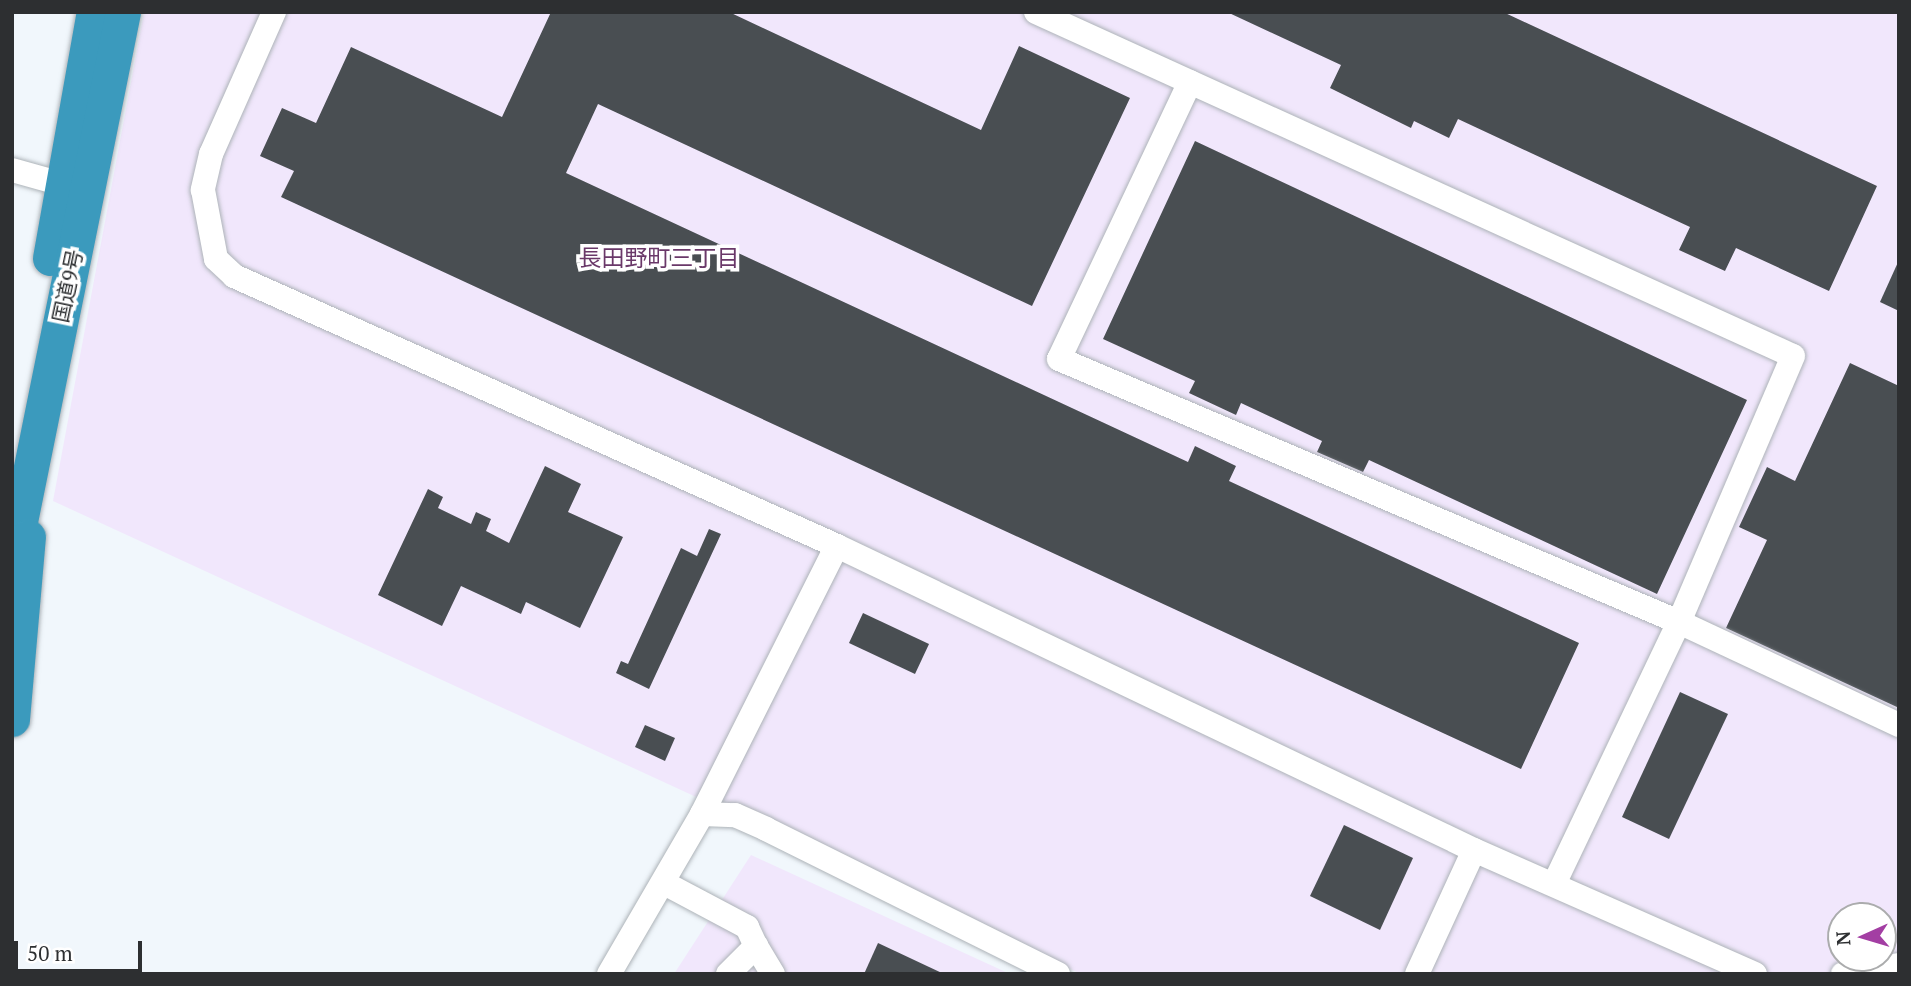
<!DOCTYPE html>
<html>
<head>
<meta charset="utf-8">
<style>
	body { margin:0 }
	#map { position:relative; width:1911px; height:986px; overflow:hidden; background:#f1f7fc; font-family:"PT Serif","Noto Sans JP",serif }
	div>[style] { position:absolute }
	.industrial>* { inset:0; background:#f1e7fc }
	.building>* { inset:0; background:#494e52 }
	.roads { filter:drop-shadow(0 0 2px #adb3b8) drop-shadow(0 0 2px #adb3b8) }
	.minor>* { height:24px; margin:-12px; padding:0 12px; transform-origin:12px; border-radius:12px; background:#fff }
	.highway>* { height:35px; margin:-17.5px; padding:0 17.5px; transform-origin:17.5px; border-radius:17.5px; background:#3b9abd }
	span { translate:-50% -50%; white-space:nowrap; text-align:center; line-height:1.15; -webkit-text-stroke:7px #fff; paint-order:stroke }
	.street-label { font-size:21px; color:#2d2f31 }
	.neighbourhood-label { font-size:23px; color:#6a3869 }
	.frame { position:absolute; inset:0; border:14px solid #2d2f31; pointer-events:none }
	.north { position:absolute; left:1827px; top:902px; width:70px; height:70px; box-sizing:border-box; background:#fff; border:2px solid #abacad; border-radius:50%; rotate:266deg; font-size:19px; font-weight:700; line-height:28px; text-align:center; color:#2d2f31 }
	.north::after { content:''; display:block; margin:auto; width:24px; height:32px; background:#a33ea3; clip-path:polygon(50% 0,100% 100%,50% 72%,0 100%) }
	.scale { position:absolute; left:14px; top:941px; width:128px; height:32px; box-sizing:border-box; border:4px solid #2d2f31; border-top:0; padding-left:9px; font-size:21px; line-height:24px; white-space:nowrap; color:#2d2f31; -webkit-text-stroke:5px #fff; paint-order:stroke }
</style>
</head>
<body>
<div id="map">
	<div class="industrial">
		<div style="clip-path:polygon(evenodd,144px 12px,1899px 12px,1899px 974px,1081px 974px,53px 501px,144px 12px,1841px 916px,1883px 916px,1883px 958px,1841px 958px,1841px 916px)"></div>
		<div style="clip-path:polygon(751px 855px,1010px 974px,674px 974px)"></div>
	</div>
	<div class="building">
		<div style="clip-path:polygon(551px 12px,729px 12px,981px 130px,1019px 46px,1130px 98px,1032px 306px,598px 104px,566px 173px,1188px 462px,1195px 446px,1236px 466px,1229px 481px,1579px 643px,1521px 769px,281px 197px,294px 171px,260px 156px,282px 108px,316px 123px,351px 47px,502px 117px)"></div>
		<div style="clip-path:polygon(1227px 12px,1503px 12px,1877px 186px,1829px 291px,1736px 248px,1725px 271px,1679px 250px,1690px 227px,1458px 119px,1449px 138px,1414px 121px,1411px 128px,1330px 88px,1341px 65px)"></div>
		<div style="clip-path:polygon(1195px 141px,1747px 400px,1657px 594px,1369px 460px,1363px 472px,1317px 452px,1322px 441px,1241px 403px,1236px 415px,1189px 393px,1195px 381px,1103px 339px)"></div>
		<div style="clip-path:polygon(1899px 260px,1899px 311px,1880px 302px)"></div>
		<div style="clip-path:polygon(1850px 363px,1899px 386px,1899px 708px,1726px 628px,1767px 540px,1739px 527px,1767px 467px,1795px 481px)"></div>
		<div style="clip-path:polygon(545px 466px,581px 484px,568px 512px,623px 537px,580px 628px,526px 602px,521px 614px,461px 586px,442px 626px,378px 595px,428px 489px,443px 497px,438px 508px,471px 524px,476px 512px,491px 519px,486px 531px,509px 543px)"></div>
		<div style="clip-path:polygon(709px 529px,721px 534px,649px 689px,616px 673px,621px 661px,628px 664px,681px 548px,697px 556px)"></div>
		<div style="clip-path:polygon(863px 613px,929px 644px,915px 674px,849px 643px)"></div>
		<div style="clip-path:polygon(1680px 692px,1728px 714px,1669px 839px,1622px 817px)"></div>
		<div style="clip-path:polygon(645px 725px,675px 738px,665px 761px,635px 747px)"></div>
		<div style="clip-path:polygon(1344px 825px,1413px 858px,1380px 930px,1310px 896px)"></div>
		<div style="clip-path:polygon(878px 943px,944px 974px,864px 974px)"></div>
	</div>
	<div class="roads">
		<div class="minor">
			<div style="left:274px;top:12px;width:155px;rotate:113.9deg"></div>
			<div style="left:211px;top:154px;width:37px;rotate:103deg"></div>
			<div style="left:203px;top:190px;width:70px;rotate:79.3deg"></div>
			<div style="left:216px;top:259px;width:25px;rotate:43deg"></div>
			<div style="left:234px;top:276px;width:661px;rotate:24.12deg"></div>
			<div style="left:837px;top:546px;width:706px;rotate:25.51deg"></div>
			<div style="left:1474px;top:850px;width:307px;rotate:23.8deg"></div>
			<div style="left:1036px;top:12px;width:831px;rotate:24.44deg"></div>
			<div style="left:1793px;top:356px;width:289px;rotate:113.2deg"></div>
			<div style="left:1679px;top:622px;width:290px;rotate:115.5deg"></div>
			<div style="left:1190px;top:82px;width:306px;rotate:115.3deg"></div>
			<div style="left:1059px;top:359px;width:673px;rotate:22.99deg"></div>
			<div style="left:1679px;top:622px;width:243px;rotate:25.1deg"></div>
			<div style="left:12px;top:170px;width:52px;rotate:15.6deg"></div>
			<div style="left:702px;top:814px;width:300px;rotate:-63.3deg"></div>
			<div style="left:666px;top:884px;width:92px;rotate:28deg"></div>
			<div style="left:747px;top:927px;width:21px;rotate:65deg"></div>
			<div style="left:609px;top:974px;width:185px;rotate:-59.8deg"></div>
			<div style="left:702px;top:814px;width:33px;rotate:2deg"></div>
			<div style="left:735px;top:815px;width:34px;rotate:24deg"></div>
			<div style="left:766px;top:829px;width:326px;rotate:26.4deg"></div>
			<div style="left:728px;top:974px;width:40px;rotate:-45deg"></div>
			<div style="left:756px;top:946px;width:33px;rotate:59deg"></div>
			<div style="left:1417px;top:974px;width:136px;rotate:-65.3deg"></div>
			<div style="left:1843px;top:974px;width:57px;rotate:-9.1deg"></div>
		</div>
		<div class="highway">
			<div style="left:50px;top:258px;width:250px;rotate:-79.9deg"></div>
			<div style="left:12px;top:561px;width:560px;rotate:-78.57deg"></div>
			<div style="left:12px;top:719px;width:183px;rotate:-85deg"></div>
		</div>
	</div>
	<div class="street-label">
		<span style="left:67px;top:286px;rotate:-78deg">国道9号</span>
	</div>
	<div class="neighbourhood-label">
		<span style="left:659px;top:258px">長田野町三丁目</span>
	</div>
	<div class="frame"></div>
	<div class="north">N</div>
	<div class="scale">50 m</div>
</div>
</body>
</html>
